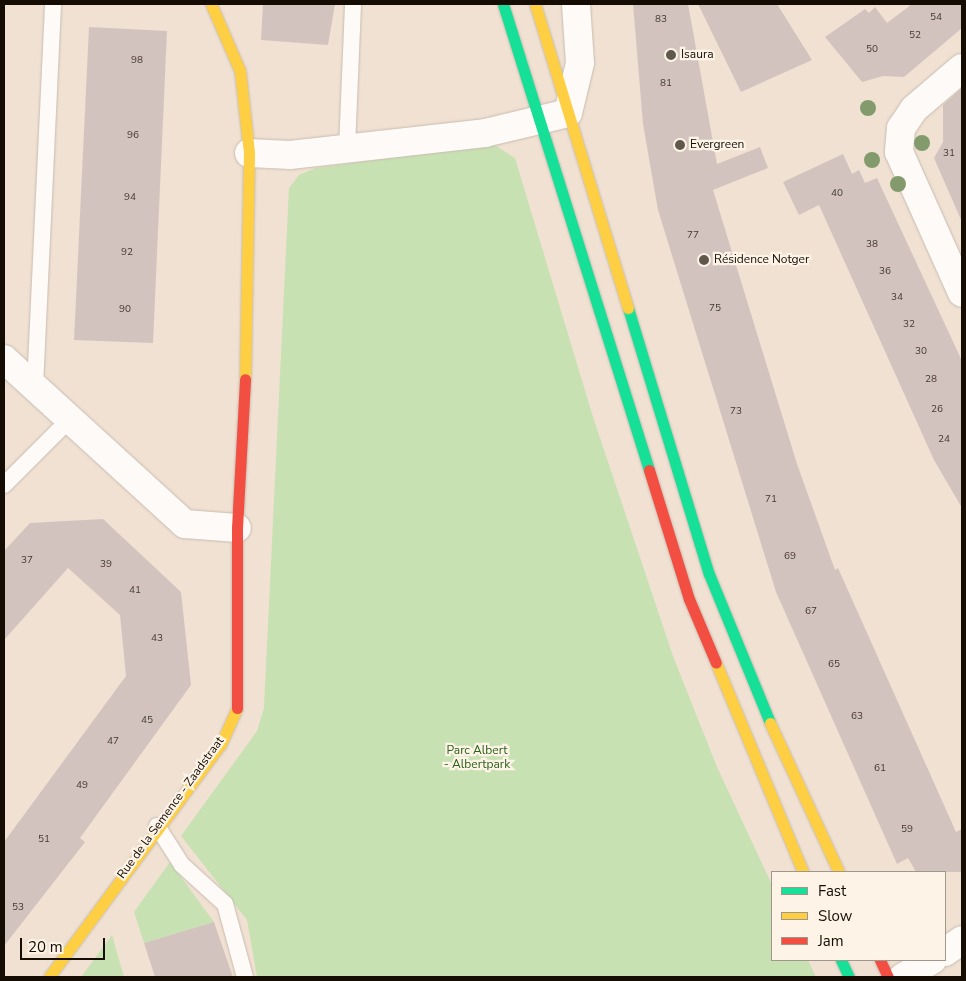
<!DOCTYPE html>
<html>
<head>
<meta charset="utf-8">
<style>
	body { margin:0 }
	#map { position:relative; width:966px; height:981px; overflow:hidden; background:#f0e1d2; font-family:"Nunito Sans",sans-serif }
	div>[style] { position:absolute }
	.green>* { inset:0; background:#c8e1b3 }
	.building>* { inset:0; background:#d2c3bf }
	.roads { filter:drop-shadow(0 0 1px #c8bcb0) drop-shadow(0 0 1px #c8bcb0) }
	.lane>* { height:16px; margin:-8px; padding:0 8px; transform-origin:8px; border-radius:8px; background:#fdfaf8 }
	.street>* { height:28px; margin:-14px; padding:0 14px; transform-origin:14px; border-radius:14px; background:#fdfaf8 }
	.fast>* { height:11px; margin:-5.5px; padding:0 5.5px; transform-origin:5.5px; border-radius:5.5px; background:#16e098 }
	.slow>* { height:11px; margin:-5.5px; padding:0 5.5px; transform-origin:5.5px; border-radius:5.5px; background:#ffcf43 }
	.jam>* { height:11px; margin:-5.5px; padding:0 5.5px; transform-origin:5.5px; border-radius:5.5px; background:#f24e42 }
	.trees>* { width:16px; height:16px; margin:-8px; border-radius:50%; background:#839b6c }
	.dots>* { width:14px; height:14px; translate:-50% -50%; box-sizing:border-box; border:2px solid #fdf3e7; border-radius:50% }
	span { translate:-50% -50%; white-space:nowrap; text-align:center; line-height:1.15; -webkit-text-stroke:4.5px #fdf3e7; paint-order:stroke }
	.number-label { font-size:10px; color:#443a33 }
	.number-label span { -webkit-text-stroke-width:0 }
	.poi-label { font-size:12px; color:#150d04 }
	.left { translate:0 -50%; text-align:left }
	.park-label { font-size:12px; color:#296119 }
	.street-label { font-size:12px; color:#150d04 }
	.frame { position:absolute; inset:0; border:5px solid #150d04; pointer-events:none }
	.legend { position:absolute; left:771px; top:871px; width:175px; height:90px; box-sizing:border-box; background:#fdf3e7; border:1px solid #a0978c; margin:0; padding:6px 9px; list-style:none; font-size:15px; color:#150d04 }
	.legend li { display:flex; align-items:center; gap:10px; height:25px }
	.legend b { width:25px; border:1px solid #a0978c }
	.scale { position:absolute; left:20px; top:938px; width:85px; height:22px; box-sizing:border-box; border:2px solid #150d04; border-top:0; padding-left:6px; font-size:15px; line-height:18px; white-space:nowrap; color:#150d04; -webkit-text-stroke:4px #fdf3e7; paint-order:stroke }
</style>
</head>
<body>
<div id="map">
	<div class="green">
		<div style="clip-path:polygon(493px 144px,515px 158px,593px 417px,673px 656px,717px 767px,772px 885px,772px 960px,808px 960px,816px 977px,257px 977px,247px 920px,181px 836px,257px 731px,264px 708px,289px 188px,299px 175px,316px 168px)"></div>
		<div style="clip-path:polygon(170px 862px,214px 922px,144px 943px,134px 912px)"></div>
		<div style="clip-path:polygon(112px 935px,124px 977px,81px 977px)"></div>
	</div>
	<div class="building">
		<div style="clip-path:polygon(263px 4px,335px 4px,328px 45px,261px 40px)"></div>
		<div style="clip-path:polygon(633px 4px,688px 4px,717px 164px,760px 147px,768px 168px,713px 190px,797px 464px,835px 570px,838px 568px,956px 832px,962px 829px,962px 872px,916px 872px,908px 858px,897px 864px,776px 592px,658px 210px,643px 124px)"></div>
		<div style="clip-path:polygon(698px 4px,777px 4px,812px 60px,741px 92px)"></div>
		<div style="clip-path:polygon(912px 4px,962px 4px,962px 28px,904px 77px,883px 76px,862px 82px,825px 37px,865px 9px,869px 13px,875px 7px,887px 23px)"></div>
		<div style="clip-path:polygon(89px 27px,167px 31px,153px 343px,74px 340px)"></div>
		<div style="clip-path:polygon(962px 88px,962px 222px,934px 158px,943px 142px,943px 105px)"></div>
		<div style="clip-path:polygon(843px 154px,852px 174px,859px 170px,865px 183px,877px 178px,962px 361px,962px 508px,934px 460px,819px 205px,799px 215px,783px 182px)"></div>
		<div style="clip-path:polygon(103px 519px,181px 592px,191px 685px,80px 838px,85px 842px,4px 946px,4px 842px,126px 676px,120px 615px,68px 568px,4px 640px,4px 551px,30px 523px)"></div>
		<div style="clip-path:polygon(214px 922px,233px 977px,155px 977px,144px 943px)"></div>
	</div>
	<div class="roads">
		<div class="lane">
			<div style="left:347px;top:148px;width:144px;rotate:-87.6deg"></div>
			<div style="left:35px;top:387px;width:383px;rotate:-87.3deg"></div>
			<div style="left:4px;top:485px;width:93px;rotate:-45deg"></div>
			<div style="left:157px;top:826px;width:46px;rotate:57.3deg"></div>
			<div style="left:182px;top:865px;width:58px;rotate:42.2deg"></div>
			<div style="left:225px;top:904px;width:76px;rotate:74.7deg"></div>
		</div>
		<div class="street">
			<div style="left:962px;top:68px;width:63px;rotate:139.5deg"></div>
			<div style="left:914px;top:109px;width:23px;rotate:124deg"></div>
			<div style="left:901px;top:128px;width:24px;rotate:95deg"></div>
			<div style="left:899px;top:152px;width:154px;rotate:65.9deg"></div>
			<div style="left:249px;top:153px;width:41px;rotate:2.8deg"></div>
			<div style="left:290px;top:155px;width:196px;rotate:-6.4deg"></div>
			<div style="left:485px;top:133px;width:85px;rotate:-13.5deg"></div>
			<div style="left:568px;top:113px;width:51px;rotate:-76.5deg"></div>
			<div style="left:580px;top:63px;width:59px;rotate:-93.9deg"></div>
			<div style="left:4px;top:359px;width:245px;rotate:42.4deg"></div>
			<div style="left:185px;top:524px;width:52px;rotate:4.4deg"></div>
			<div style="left:945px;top:952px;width:21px;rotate:-35deg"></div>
			<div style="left:903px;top:977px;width:34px;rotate:-30deg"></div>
		</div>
		<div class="fast">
			<div style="left:503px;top:4px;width:488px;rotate:72.6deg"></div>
			<div style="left:628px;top:308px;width:278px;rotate:73.1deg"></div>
			<div style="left:709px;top:574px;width:161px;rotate:67.7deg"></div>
			<div style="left:841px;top:960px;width:19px;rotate:65deg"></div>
		</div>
		<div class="slow">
			<div style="left:211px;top:4px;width:73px;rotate:66.6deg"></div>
			<div style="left:240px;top:71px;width:82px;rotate:83.7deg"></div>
			<div style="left:249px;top:153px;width:226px;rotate:91deg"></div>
			<div style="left:535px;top:4px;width:318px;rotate:73deg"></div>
			<div style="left:716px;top:663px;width:226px;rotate:67.4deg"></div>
			<div style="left:770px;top:723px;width:164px;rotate:65.2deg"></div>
			<div style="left:49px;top:977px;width:290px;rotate:-53.6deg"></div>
			<div style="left:221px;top:744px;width:39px;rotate:-66deg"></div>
		</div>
		<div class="jam">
			<div style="left:649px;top:470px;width:135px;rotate:72.8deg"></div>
			<div style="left:689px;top:599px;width:69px;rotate:67.1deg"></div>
			<div style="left:237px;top:708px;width:180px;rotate:-90deg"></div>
			<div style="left:237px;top:528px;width:149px;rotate:-86.9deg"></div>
			<div style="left:880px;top:960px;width:19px;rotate:65deg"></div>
		</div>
	</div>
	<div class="trees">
		<div style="left:868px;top:108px"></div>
		<div style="left:922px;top:143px"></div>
		<div style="left:872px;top:160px"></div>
		<div style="left:898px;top:184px"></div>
	</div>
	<div class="dots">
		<div style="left:671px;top:55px;background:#62574c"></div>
		<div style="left:680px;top:145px;background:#62574c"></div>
		<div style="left:704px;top:260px;background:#62574c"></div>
	</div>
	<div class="number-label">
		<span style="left:936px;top:18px">54</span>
		<span style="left:661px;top:20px">83</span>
		<span style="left:915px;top:36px">52</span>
		<span style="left:872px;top:50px">50</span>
		<span style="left:137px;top:61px">98</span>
		<span style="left:666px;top:84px">81</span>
		<span style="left:133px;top:136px">96</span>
		<span style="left:949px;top:154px">31</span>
		<span style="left:837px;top:194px">40</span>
		<span style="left:130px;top:198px">94</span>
		<span style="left:693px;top:236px">77</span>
		<span style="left:872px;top:245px">38</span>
		<span style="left:127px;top:253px">92</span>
		<span style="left:885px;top:272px">36</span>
		<span style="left:897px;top:298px">34</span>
		<span style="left:715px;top:309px">75</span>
		<span style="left:125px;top:310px">90</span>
		<span style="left:909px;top:325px">32</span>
		<span style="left:921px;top:352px">30</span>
		<span style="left:931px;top:380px">28</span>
		<span style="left:937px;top:410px">26</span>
		<span style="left:736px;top:412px">73</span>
		<span style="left:944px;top:440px">24</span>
		<span style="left:771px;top:500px">71</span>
		<span style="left:790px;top:557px">69</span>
		<span style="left:27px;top:561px">37</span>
		<span style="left:106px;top:565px">39</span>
		<span style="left:135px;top:591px">41</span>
		<span style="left:811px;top:612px">67</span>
		<span style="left:157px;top:639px">43</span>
		<span style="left:834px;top:665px">65</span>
		<span style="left:857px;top:717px">63</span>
		<span style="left:147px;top:721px">45</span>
		<span style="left:113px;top:742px">47</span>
		<span style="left:880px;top:769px">61</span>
		<span style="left:82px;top:786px">49</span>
		<span style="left:907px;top:830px">59</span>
		<span style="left:44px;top:840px">51</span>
		<span style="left:18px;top:908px">53</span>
	</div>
	<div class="poi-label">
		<span class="left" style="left:681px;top:55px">Isaura</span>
		<span class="left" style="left:690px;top:145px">Evergreen</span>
		<span class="left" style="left:714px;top:260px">Résidence Notger</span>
	</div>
	<div class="park-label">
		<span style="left:477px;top:758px">Parc Albert<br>- Albertpark</span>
	</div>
	<div class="street-label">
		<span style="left:171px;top:808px;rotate:-54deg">Rue de la Semence - Zaadstraat</span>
	</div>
	<div class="frame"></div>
	<ul class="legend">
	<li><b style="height:6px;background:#16e098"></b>Fast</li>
	<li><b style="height:6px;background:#ffcf43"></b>Slow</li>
	<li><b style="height:6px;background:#f24e42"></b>Jam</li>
	</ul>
	<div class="scale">20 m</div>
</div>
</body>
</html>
